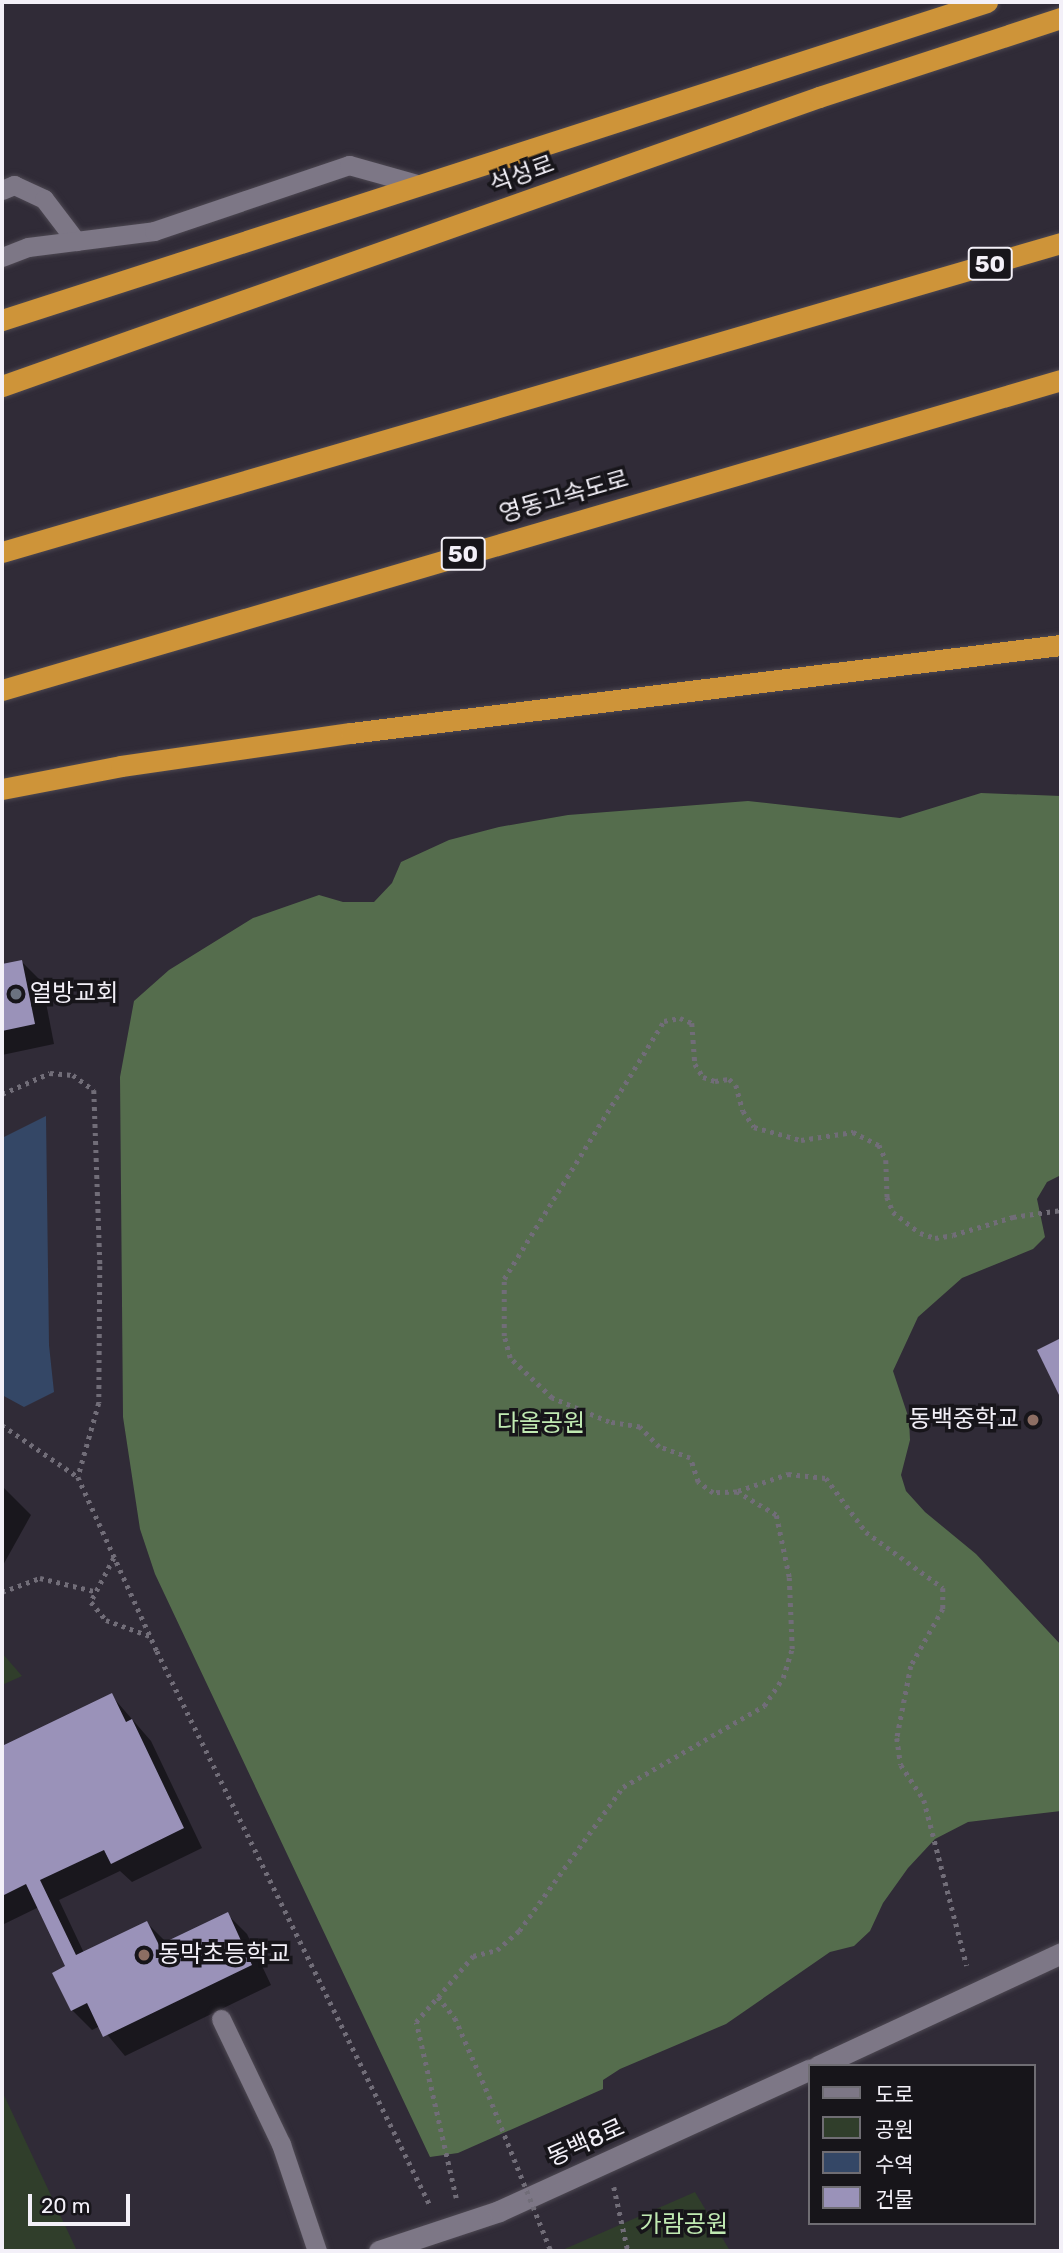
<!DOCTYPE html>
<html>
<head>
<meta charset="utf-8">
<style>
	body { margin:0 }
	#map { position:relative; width:1063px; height:2253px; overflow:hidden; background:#302b37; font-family:Rubik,"Noto Sans KR",sans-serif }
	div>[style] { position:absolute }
	.green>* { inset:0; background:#303e2b }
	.forest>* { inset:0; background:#556d4d }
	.water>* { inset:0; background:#344766 }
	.shadow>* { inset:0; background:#0007 }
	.building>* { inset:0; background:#9a92b9 }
	.path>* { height:4.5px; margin-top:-2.25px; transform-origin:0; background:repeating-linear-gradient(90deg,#716d78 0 3.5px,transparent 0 8.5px) }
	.roads { filter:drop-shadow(0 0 2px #4d4852) drop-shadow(0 0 2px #4d4852) }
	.lane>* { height:19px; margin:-9.5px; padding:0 9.5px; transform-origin:9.5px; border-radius:9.5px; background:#7d7786 }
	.secondary>* { height:21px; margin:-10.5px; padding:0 10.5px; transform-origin:10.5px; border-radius:10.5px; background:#7d7786 }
	.highway>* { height:21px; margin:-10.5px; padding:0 10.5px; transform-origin:10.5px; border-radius:10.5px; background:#ce9439 }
	.path-bridge>* { height:4.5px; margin-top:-2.25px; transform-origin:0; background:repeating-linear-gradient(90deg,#716d78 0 3.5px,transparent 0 8.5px) }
	.dots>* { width:19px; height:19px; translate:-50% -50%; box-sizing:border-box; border:4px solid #17151a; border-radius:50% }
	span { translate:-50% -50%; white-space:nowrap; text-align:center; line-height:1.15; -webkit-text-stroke:7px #17151a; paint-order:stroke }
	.shield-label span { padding:2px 5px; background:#17151a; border:2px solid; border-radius:5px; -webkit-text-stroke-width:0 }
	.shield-label { font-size:23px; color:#f3f0f8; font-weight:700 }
	.street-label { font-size:24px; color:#f3f0f8 }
	.poi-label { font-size:24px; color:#f3f0f8 }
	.left { translate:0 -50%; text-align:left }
	.right { translate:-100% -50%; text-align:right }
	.park-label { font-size:24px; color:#c0eab2 }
	.frame { position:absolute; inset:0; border:4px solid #f3f0f8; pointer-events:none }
	.legend { position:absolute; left:808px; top:2064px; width:228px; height:161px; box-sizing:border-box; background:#17151a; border:2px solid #6f6d73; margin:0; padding:9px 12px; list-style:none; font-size:21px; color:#f3f0f8 }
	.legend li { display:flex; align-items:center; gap:14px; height:35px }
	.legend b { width:35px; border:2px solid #6f6d73 }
	.scale { position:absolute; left:28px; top:2194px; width:102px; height:32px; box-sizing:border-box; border:4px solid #f3f0f8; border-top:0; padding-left:9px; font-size:21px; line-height:24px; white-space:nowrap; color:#f3f0f8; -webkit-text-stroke:5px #17151a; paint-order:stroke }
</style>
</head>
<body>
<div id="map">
	<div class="green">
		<div style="clip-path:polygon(2px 1653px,22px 1676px,2px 1685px)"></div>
		<div style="clip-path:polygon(2px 2091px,77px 2251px,2px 2251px)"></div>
		<div style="clip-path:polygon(695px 2192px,730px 2251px,560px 2251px)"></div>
	</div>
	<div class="forest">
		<div style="clip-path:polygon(981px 793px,1061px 796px,1061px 1175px,1047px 1182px,1037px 1199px,1045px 1237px,1033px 1249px,962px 1278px,918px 1317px,893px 1371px,909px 1419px,910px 1440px,901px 1475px,906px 1491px,925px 1512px,976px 1554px,1061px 1645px,1061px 1811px,968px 1822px,935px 1839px,908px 1868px,883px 1903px,870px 1931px,854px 1946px,830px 1952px,726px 2024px,620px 2069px,603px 2080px,603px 2089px,458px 2153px,430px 2157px,155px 1574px,140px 1529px,123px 1417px,120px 1077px,134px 1001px,169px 970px,253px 918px,319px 895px,343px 902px,374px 902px,392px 883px,401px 862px,449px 840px,499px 827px,568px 815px,748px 801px,900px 818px)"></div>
	</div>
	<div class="water">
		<div style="clip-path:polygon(46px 1116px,49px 1345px,54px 1392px,24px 1407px,2px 1395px,2px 1138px)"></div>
	</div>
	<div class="shadow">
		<div style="clip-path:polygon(22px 962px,42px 982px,54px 1044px,2px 1055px,2px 966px)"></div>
		<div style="clip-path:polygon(2px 1486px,31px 1515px,2px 1567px)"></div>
		<div style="clip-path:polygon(111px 1695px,151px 1741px,202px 1848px,132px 1882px,120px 1871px,59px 1900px,84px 1953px,147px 1923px,167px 1943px,227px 1914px,247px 1934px,271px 1985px,125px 2056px,100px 2026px,92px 2030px,72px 2010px,67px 1967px,39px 1907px,2px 1925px,2px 1748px)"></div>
	</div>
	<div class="building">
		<div style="clip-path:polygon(22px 960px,35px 1024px,2px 1031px,2px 964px)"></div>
		<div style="clip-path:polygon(1061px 1338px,1061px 1399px,1037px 1350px)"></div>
		<div style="clip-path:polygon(112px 1693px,126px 1722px,132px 1719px,184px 1828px,111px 1864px,104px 1850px,40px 1880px,76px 1955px,147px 1921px,159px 1945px,228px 1912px,252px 1965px,103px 2037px,87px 2003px,71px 2011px,52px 1973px,65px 1966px,26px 1884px,2px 1896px,2px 1746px)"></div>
	</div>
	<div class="path">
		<div style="left:2px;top:1094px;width:52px;rotate:-23.6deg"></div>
		<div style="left:50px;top:1073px;width:23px;rotate:5deg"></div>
		<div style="left:73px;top:1075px;width:26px;rotate:36deg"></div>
		<div style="left:94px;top:1090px;width:176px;rotate:88deg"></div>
		<div style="left:100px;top:1266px;width:137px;rotate:90.4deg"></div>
		<div style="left:99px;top:1403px;width:77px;rotate:105.8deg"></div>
		<div style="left:2px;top:1425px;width:92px;rotate:34.4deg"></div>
		<div style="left:78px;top:1477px;width:191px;rotate:65.6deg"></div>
		<div style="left:157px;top:1651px;width:620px;rotate:63.77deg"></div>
		<div style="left:738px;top:1491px;width:53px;rotate:-18.8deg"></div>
		<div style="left:788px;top:1474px;width:38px;rotate:6deg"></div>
		<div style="left:826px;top:1478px;width:67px;rotate:53.5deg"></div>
		<div style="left:866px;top:1532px;width:95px;rotate:36deg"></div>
		<div style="left:943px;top:1588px;width:21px;rotate:90deg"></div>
		<div style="left:943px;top:1609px;width:65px;rotate:119.3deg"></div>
		<div style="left:911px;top:1666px;width:73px;rotate:101deg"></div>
		<div style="left:897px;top:1738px;width:27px;rotate:82deg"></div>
		<div style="left:901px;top:1765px;width:42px;rotate:56.7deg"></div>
		<div style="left:924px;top:1800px;width:171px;rotate:75.5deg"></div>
		<div style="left:114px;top:1558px;width:50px;rotate:117.6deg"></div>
		<div style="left:91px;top:1602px;width:23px;rotate:50deg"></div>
		<div style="left:106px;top:1620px;width:47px;rotate:20deg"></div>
		<div style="left:2px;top:1592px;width:40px;rotate:-20.2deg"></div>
		<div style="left:40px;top:1578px;width:56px;rotate:13.5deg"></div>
		<div style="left:438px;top:1997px;width:54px;rotate:-49.5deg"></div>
		<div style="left:473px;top:1956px;width:25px;rotate:-14deg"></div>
		<div style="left:497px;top:1950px;width:29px;rotate:-41deg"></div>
		<div style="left:519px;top:1931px;width:178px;rotate:-54.2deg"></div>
		<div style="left:623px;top:1787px;width:163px;rotate:-29.9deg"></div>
		<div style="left:764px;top:1706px;width:34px;rotate:-56deg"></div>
		<div style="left:783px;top:1678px;width:30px;rotate:-73deg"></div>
		<div style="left:792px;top:1649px;width:72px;rotate:-92.4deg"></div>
		<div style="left:789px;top:1577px;width:63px;rotate:-101.8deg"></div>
		<div style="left:776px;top:1515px;width:45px;rotate:-149.5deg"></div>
		<div style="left:737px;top:1492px;width:24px;rotate:178deg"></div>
		<div style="left:713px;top:1493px;width:19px;rotate:-144deg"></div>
		<div style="left:698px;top:1482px;width:25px;rotate:-108deg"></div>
		<div style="left:690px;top:1458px;width:33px;rotate:-160deg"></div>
		<div style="left:659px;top:1447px;width:28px;rotate:-134deg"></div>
		<div style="left:640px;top:1427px;width:31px;rotate:-171deg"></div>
		<div style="left:609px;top:1422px;width:62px;rotate:-157.2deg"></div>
		<div style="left:552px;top:1398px;width:58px;rotate:-136.4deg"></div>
		<div style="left:510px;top:1358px;width:23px;rotate:-105deg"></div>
		<div style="left:504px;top:1336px;width:57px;rotate:-90deg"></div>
		<div style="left:504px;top:1279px;width:304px;rotate:-58.2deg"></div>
		<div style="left:664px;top:1021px;width:16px;rotate:-11deg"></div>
		<div style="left:680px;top:1018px;width:13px;rotate:23deg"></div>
		<div style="left:692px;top:1023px;width:41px;rotate:85.8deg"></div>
		<div style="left:695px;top:1064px;width:15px;rotate:58deg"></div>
		<div style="left:703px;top:1077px;width:13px;rotate:18deg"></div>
		<div style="left:715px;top:1081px;width:14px;rotate:-8deg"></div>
		<div style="left:729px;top:1079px;width:9px;rotate:41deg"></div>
		<div style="left:736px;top:1085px;width:27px;rotate:75deg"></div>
		<div style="left:743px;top:1111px;width:19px;rotate:55deg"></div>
		<div style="left:754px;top:1127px;width:49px;rotate:15.5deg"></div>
		<div style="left:801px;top:1140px;width:53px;rotate:-8.7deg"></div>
		<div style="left:853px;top:1132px;width:29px;rotate:27deg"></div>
		<div style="left:879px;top:1145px;width:17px;rotate:65deg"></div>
		<div style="left:886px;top:1160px;width:37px;rotate:88deg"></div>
		<div style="left:887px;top:1197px;width:16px;rotate:68deg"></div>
		<div style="left:893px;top:1212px;width:34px;rotate:38deg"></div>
		<div style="left:920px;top:1233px;width:16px;rotate:18deg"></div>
		<div style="left:935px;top:1238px;width:18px;rotate:-9deg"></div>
		<div style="left:953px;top:1235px;width:63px;rotate:-16.7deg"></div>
		<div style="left:1013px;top:1217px;width:49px;rotate:-8.3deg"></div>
		<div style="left:614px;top:2187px;width:66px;rotate:77.7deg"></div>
		<div style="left:456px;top:2198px;width:180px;rotate:-102.8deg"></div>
		<div style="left:416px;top:2022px;width:33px;rotate:-49deg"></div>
		<div style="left:438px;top:1997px;width:27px;rotate:51deg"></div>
		<div style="left:455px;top:2018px;width:85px;rotate:66.4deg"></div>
	</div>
	<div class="roads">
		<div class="lane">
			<div style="left:2px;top:190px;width:13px;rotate:-23deg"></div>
			<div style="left:14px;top:185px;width:33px;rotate:25deg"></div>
			<div style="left:44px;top:199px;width:53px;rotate:52.7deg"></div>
			<div style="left:2px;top:257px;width:28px;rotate:-21deg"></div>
			<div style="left:28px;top:247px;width:127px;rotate:-7.2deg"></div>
			<div style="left:154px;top:231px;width:206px;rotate:-18.7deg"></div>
			<div style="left:349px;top:165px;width:71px;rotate:15.6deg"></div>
			<div style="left:221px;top:2019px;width:139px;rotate:64.4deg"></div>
			<div style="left:281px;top:2144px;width:113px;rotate:71.4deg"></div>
		</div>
		<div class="secondary">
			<div style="left:818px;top:2066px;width:268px;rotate:-24.9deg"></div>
			<div style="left:379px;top:2251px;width:126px;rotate:-18.4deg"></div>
			<div style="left:499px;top:2211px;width:341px;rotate:-24.5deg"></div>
		</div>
		<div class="highway">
			<div style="left:2px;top:320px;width:1035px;rotate:-17.89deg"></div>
			<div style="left:2px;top:386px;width:867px;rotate:-19.48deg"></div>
			<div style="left:819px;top:97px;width:255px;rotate:-18.1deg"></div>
			<div style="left:2px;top:552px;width:1103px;rotate:-16.27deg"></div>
			<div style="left:2px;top:690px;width:1103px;rotate:-16.32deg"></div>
			<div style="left:2px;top:789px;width:121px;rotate:-10.9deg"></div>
			<div style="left:121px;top:766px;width:232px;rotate:-8.2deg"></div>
			<div style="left:351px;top:733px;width:715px;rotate:-7.07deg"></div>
		</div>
	</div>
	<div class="path-bridge">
		<div style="left:489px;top:2096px;width:167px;rotate:68.2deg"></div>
	</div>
	<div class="dots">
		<div style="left:16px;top:994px;background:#6b7280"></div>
		<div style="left:1033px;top:1420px;background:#8d6e63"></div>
		<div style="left:144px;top:1955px;background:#8d6e63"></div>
	</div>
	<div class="shield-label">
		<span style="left:990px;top:264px">50</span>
		<span style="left:463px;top:554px">50</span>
	</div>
	<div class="street-label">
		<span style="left:522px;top:175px;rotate:-20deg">석성로</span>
		<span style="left:564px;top:497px;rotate:-16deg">영동고속도로</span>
		<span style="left:586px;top:2143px;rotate:-24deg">동백8로</span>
	</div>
	<div class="poi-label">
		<span class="left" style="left:30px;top:994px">열방교회</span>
		<span class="right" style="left:1019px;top:1420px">동백중학교</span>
		<span class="left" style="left:158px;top:1955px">동막초등학교</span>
	</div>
	<div class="park-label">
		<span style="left:541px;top:1424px">다올공원</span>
		<span style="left:684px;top:2225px">가람공원</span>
	</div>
	<div class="frame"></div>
	<ul class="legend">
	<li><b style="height:9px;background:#7d7786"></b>도로</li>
	<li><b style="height:19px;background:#303e2b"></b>공원</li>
	<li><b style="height:19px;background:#344766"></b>수역</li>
	<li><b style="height:19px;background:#9a92b9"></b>건물</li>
	</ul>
	<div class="scale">20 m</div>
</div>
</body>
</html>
